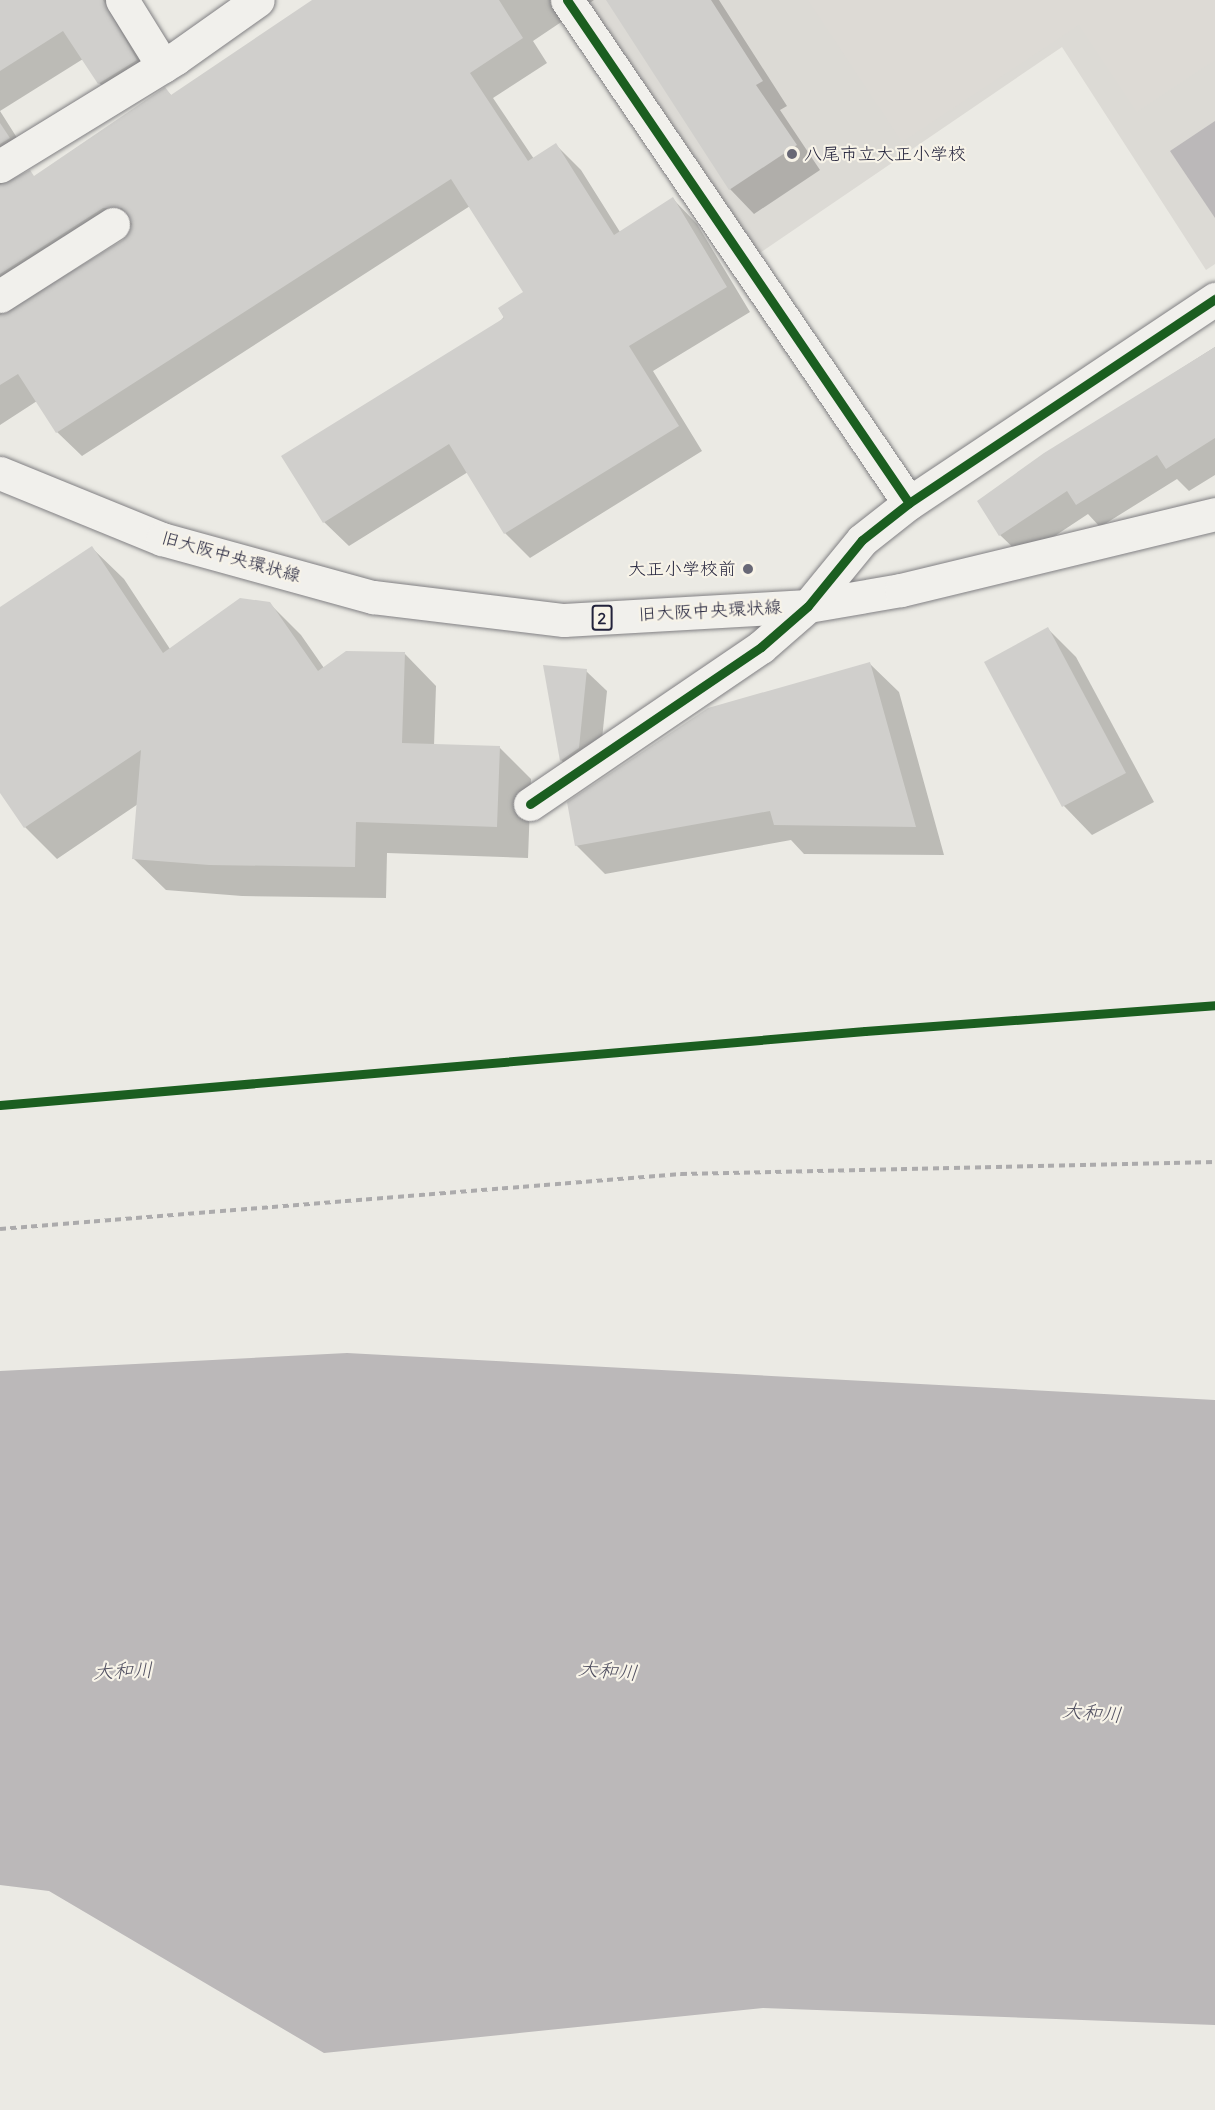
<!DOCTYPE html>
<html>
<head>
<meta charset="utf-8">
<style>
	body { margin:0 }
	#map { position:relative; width:1215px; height:2110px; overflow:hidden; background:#ebeae4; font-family:Delius,"Klee One",sans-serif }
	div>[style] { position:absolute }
	.built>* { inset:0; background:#dcdad5 }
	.green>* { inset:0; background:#dddad5 }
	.water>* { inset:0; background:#bbb8b9 }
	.shadow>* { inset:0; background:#0003 }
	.building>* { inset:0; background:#d0cfcc }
	.path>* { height:4px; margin-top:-2px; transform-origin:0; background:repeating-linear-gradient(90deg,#acabac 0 6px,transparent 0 10.5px) }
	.roads { filter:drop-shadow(0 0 2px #818083) drop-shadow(0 0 2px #818083) }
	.minor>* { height:33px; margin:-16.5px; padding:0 16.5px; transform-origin:16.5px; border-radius:16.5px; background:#f1f0ec }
	.major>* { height:33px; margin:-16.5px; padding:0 16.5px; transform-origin:16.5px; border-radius:16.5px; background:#f1f0ec }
	.cycleway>* { height:9px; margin:-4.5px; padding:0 4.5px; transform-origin:4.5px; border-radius:4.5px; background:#1b5e20 }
	.dots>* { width:16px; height:16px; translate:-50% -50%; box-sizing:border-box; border:3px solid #f7f3e8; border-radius:50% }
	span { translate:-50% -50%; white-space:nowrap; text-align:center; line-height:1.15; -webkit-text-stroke:4.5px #f7f3e8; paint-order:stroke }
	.shield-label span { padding:2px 4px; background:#f7f3e8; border:2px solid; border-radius:4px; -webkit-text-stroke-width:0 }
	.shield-label { font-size:16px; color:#22223b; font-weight:700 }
	.poi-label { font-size:18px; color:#22223b }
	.left { translate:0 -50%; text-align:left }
	.right { translate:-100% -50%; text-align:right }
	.street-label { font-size:18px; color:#22223b }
	.water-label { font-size:20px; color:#504f60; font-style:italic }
</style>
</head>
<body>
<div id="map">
	<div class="built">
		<div style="clip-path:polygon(579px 0,1215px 0,1215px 264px,1206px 270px,1062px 47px,748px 261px)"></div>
	</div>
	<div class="green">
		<div style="clip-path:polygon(808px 0,1215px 0,1215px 60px,1137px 112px,1079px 25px,902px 142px)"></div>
	</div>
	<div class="water">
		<div style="clip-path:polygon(1215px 121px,1215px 218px,1170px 151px)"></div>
		<div style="clip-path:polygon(347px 1353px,1215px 1400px,1215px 2025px,763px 2008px,324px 2053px,49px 1891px,0 1885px,0 1371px)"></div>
	</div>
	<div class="shadow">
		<div style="clip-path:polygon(evenodd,0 0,120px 0,161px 85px,124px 107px,99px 83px,83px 59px,0 111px,33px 163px,8px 182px,35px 177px,165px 89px,172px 96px,315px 0,594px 0,533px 41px,547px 63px,493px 98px,534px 159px,556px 145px,581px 170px,620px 232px,673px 199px,697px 224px,750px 312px,653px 371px,702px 451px,530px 558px,505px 533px,468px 472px,349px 546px,324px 522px,525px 293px,470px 206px,82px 456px,57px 432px,37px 401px,0 425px,0 0,134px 229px,124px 241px,5px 317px,15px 305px,134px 229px)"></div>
		<div style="clip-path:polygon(608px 0,719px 0,787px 106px,780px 110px,820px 170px,754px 214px,730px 189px)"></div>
		<div style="clip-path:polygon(1215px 347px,1215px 475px,1189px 491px,1177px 479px,1100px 527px,1088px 514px,1023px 557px,1000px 535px,1045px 455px)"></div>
		<div style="clip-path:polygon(92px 548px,124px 579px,170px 649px,269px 603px,301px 635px,324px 668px,405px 654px,436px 686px,434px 746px,500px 748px,531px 779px,528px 858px,387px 853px,386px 898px,242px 896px,166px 890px,134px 859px,138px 804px,57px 859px,25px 827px,0 790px,0 609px)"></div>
		<div style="clip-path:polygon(1047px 628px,1076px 657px,1154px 802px,1092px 835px,1064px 806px)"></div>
		<div style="clip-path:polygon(870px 664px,899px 692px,944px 855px,804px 854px,791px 840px,605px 874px,576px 845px)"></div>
		<div style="clip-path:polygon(545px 667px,586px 671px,607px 691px,599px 768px,581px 780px,561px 760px)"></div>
	</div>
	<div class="building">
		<div style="clip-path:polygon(0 0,103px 0,137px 60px,98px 84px,63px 31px,0 71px)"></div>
		<div style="clip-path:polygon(312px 0,499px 0,523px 38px,470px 73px,528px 161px,556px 143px,614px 235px,673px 197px,727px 287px,629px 346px,679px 426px,504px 534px,449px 444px,323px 523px,281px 456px,504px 318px,498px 308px,523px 292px,451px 179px,56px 433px,18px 374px,0 385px,0 315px,123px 240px,132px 224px,122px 208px,103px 208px,0 274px,0 185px,30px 170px,34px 176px,165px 87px,171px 95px)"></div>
		<div style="clip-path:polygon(606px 0,711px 0,763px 81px,756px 85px,797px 145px,729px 190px)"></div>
		<div style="clip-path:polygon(0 123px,10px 138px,0 144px)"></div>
		<div style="clip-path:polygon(1215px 347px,1215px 438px,1166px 469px,1157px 455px,1076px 505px,1067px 491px,999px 536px,977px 501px,1044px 453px)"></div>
		<div style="clip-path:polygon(92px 546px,163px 653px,240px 598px,270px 602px,318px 671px,346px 651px,405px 652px,402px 743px,500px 746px,497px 827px,356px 822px,355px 867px,209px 865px,132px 859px,141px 750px,24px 828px,0 793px,0 607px)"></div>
		<div style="clip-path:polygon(1048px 627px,1126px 773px,1062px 807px,984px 662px)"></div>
		<div style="clip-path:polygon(870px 662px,916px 827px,774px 825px,770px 811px,575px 846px,567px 802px,708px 708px)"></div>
		<div style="clip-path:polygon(543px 665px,587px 669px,579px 748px,560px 761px)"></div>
	</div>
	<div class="path">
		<div style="left:0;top:1105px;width:868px;rotate:-4.89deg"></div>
		<div style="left:865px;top:1031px;width:351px;rotate:-4.2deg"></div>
		<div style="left:0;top:1229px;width:683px;rotate:-4.62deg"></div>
		<div style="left:681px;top:1174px;width:534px;rotate:-1.29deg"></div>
	</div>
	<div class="roads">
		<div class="minor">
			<div style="left:122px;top:0;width:78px;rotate:58.2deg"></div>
			<div style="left:567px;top:0;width:608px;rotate:55.79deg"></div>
			<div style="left:0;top:166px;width:206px;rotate:-31.5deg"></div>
			<div style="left:176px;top:58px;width:100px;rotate:-35.3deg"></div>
			<div style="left:0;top:296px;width:134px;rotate:-32.5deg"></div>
			<div style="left:530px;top:804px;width:279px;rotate:-34.2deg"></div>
			<div style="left:761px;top:647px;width:62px;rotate:-41.1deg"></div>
			<div style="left:808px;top:606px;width:85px;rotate:-50.7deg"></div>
			<div style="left:862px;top:540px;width:60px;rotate:-38.2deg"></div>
			<div style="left:909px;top:503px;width:368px;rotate:-33.7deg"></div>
		</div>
		<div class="major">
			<div style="left:0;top:473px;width:175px;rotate:22.2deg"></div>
			<div style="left:162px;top:539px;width:219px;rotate:15.4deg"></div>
			<div style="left:373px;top:597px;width:192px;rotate:6.9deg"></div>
			<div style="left:564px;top:620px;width:244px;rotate:-3.3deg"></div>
			<div style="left:808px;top:606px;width:94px;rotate:-9.8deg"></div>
			<div style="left:901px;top:590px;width:323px;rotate:-13.6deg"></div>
		</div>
	</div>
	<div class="cycleway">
		<div style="left:567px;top:0;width:608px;rotate:55.79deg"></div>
		<div style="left:530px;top:804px;width:279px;rotate:-34.2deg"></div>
		<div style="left:761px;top:647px;width:62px;rotate:-41.1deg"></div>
		<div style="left:808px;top:606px;width:85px;rotate:-50.7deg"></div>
		<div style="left:862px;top:540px;width:60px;rotate:-38.2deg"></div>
		<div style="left:909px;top:503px;width:368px;rotate:-33.7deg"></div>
		<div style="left:0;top:1105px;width:868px;rotate:-4.89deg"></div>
		<div style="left:865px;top:1031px;width:351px;rotate:-4.2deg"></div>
	</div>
	<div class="dots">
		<div style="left:792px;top:154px;background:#686876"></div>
		<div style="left:748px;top:569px;background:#686876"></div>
	</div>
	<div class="shield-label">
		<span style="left:602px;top:618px">2</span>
	</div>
	<div class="poi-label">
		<span class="left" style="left:804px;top:154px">八尾市立大正小学校</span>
		<span class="right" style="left:736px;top:569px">大正小学校前</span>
	</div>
	<div class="street-label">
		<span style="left:231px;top:557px;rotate:16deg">旧大阪中央環状線</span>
		<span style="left:710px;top:611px;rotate:-3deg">旧大阪中央環状線</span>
	</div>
	<div class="water-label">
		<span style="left:123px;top:1670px;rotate:-2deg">大和川</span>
		<span style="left:608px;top:1670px;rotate:5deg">大和川</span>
		<span style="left:1092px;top:1712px;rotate:5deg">大和川</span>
	</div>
</div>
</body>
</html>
